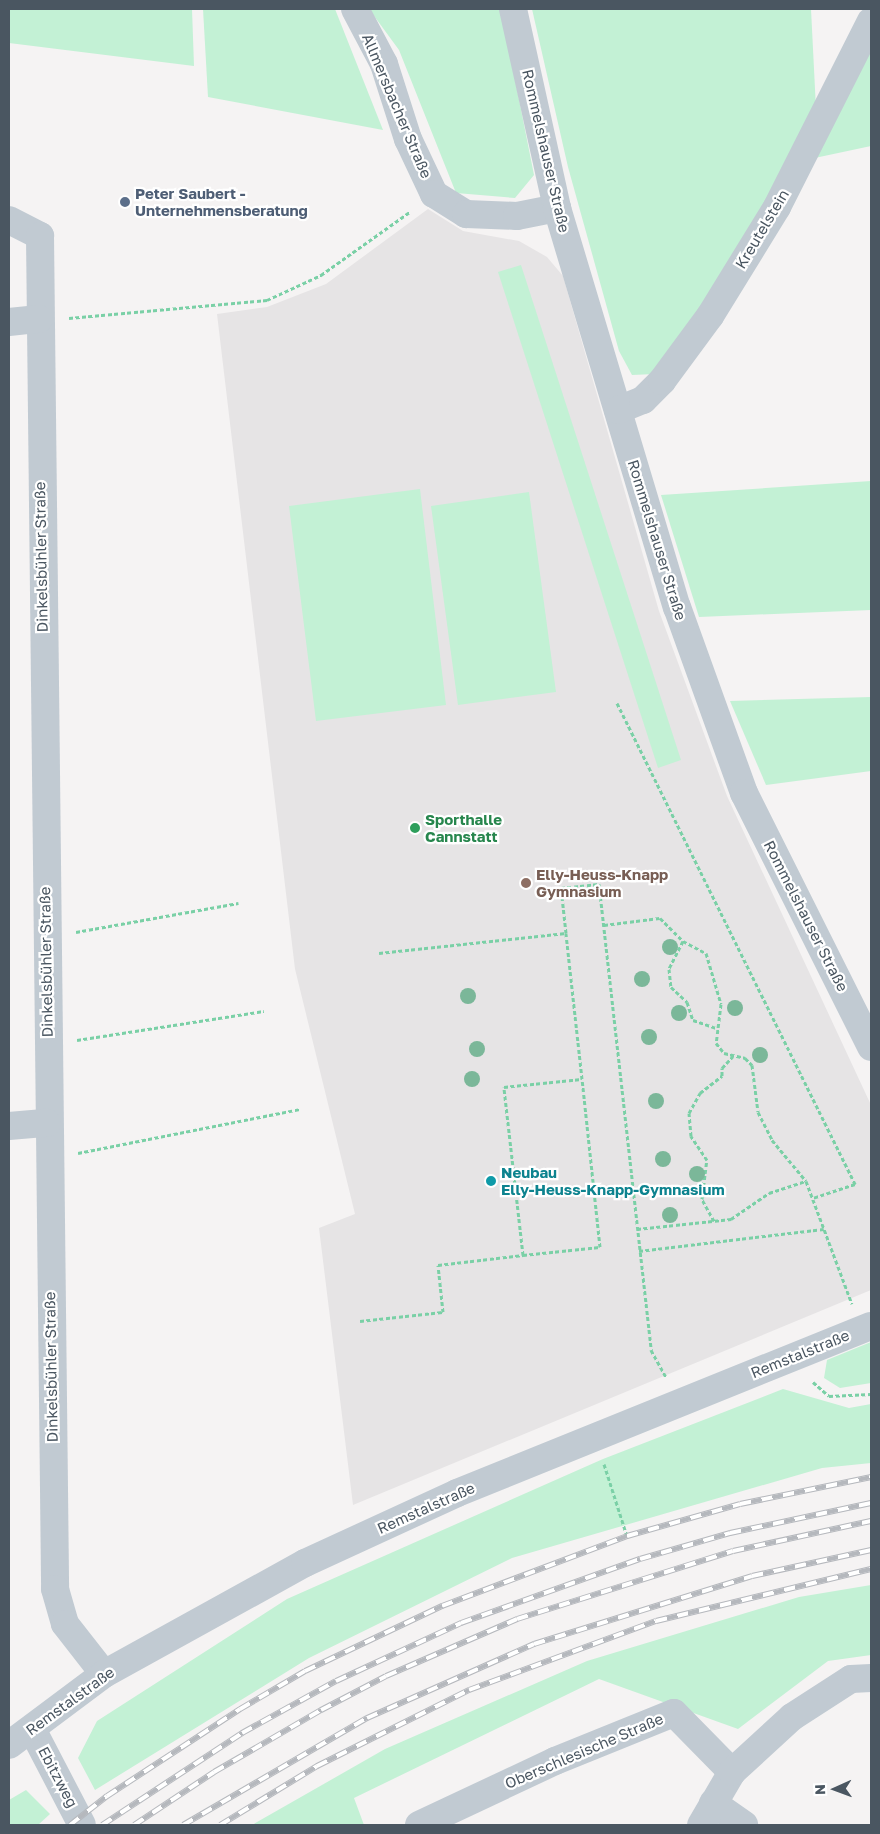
<!DOCTYPE html>
<html>
<head>
<meta charset="utf-8">
<style>
	body { margin:0 }
	#map { position:relative; width:880px; height:1834px; overflow:hidden; background:#f5f3f3; font-family:"Golos Text",sans-serif }
	div>[style] { position:absolute }
	.education>* { inset:0; background:#e6e4e5 }
	.green>* { inset:0; background:#c3f1d5 }
	.path>* { height:3px; margin-top:-1.5px; transform-origin:0; background:repeating-linear-gradient(90deg,#7ad0a6 0 4px,transparent 0 6.5px) }
	.minor>* { height:28px; margin:-14px; padding:0 14px; transform-origin:14px; border-radius:14px; background:#c1cad2 }
	.rail>* { height:5.5px; margin-top:-2.75px; transform-origin:0; background:repeating-linear-gradient(90deg,#fff 0 11px,#b5b8bd 0 22px); box-sizing:border-box; border-block:1px solid #b5b8bd }
	.trees>* { width:16px; height:16px; margin:-8px; border-radius:50%; background:#7bb799 }
	.dots>* { width:14px; height:14px; translate:-50% -50%; box-sizing:border-box; border:2px solid #fff; border-radius:50% }
	span { translate:-50% -50%; white-space:nowrap; text-align:center; line-height:1.15; -webkit-text-stroke:4.5px #fff; paint-order:stroke }
	.street-label { font-size:15px; color:#4a5661 }
	.service-label { font-size:15px; color:#4e5e75; font-weight:700 }
	.left { translate:0 -50%; text-align:left }
	.leisure-label { font-size:15px; color:#27864d; font-weight:700 }
	.education-label { font-size:15px; color:#785e54; font-weight:700 }
	.culture-label { font-size:15px; color:#0d838f; font-weight:700 }
	.frame { position:absolute; inset:0; border:10px solid #4a5661; pointer-events:none }
	.north { position:absolute; left:810px; top:1764px; width:50px; height:50px; -webkit-text-stroke:4px #fff; paint-order:stroke; rotate:268deg; font-size:14px; font-weight:700; line-height:20px; text-align:center; color:#4a5661 }
	.north::after { content:''; display:block; margin:auto; width:18px; height:22px; background:#4a5661; clip-path:polygon(50% 0,100% 100%,50% 72%,0 100%) }
</style>
</head>
<body>
<div id="map">
	<div class="education">
		<div style="clip-path:polygon(428px 209px,463px 231px,519px 241px,547px 257px,563px 276px,659px 611px,727px 796px,871px 1105px,871px 1290px,353px 1505px,319px 1228px,355px 1214px,295px 969px,217px 314px,267px 307px,326px 284px)"></div>
	</div>
	<div class="green">
		<div style="clip-path:polygon(9px 9px,192px 9px,194px 66px,9px 43px)"></div>
		<div style="clip-path:polygon(203px 9px,335px 9px,383px 130px,208px 97px)"></div>
		<div style="clip-path:polygon(369px 9px,501px 9px,534px 175px,515px 198px,456px 193px,399px 50px)"></div>
		<div style="clip-path:polygon(532px 9px,811px 9px,816px 109px,780px 190px,655px 374px,632px 375px,619px 351px,568px 167px)"></div>
		<div style="clip-path:polygon(871px 39px,871px 146px,810px 159px)"></div>
		<div style="clip-path:polygon(521px 265px,681px 760px,658px 768px,498px 272px)"></div>
		<div style="clip-path:polygon(871px 481px,871px 610px,699px 617px,661px 495px)"></div>
		<div style="clip-path:polygon(420px 489px,446px 705px,316px 721px,289px 506px)"></div>
		<div style="clip-path:polygon(529px 492px,556px 692px,458px 705px,431px 506px)"></div>
		<div style="clip-path:polygon(871px 697px,871px 771px,766px 785px,730px 701px)"></div>
		<div style="clip-path:polygon(871px 1342px,871px 1383px,840px 1388px,824px 1378px,827px 1360px)"></div>
		<div style="clip-path:polygon(783px 1389px,849px 1408px,871px 1404px,871px 1463px,822px 1468px,512px 1558px,309px 1658px,95px 1790px,78px 1758px,97px 1721px,287px 1599px,603px 1459px)"></div>
		<div style="clip-path:polygon(871px 1585px,871px 1655px,828px 1661px,738px 1729px,599px 1679px,354px 1798px,364px 1825px,252px 1825px,385px 1749px,587px 1661px,799px 1597px)"></div>
		<div style="clip-path:polygon(26px 1790px,50px 1814px,38px 1825px,9px 1825px,9px 1800px)"></div>
	</div>
	<div class="path">
		<div style="left:69px;top:318px;width:199px;rotate:-5.2deg"></div>
		<div style="left:267px;top:300px;width:60px;rotate:-24.8deg"></div>
		<div style="left:321px;top:275px;width:110px;rotate:-35.4deg"></div>
		<div style="left:617px;top:703px;width:537px;rotate:63.67deg"></div>
		<div style="left:855px;top:1184px;width:44px;rotate:161.6deg"></div>
		<div style="left:604px;top:925px;width:56px;rotate:-7.1deg"></div>
		<div style="left:660px;top:918px;width:33px;rotate:45deg"></div>
		<div style="left:683px;top:941px;width:26px;rotate:28deg"></div>
		<div style="left:706px;top:953px;width:53px;rotate:73.6deg"></div>
		<div style="left:721px;top:1004px;width:39px;rotate:97deg"></div>
		<div style="left:716px;top:1043px;width:13px;rotate:51deg"></div>
		<div style="left:724px;top:1053px;width:22px;rotate:13deg"></div>
		<div style="left:745px;top:1058px;width:10px;rotate:45deg"></div>
		<div style="left:752px;top:1065px;width:47px;rotate:82.7deg"></div>
		<div style="left:758px;top:1112px;width:31px;rotate:63deg"></div>
		<div style="left:772px;top:1140px;width:53px;rotate:50.3deg"></div>
		<div style="left:806px;top:1181px;width:131px;rotate:69.5deg"></div>
		<div style="left:76px;top:932px;width:165px;rotate:-10.1deg"></div>
		<div style="left:683px;top:941px;width:31px;rotate:117deg"></div>
		<div style="left:669px;top:969px;width:18px;rotate:84deg"></div>
		<div style="left:671px;top:987px;width:22px;rotate:43deg"></div>
		<div style="left:687px;top:1002px;width:19px;rotate:72deg"></div>
		<div style="left:693px;top:1020px;width:24px;rotate:19deg"></div>
		<div style="left:379px;top:953px;width:188px;rotate:-6.1deg"></div>
		<div style="left:566px;top:933px;width:45px;rotate:-96.3deg"></div>
		<div style="left:561px;top:888px;width:38px;rotate:-6deg"></div>
		<div style="left:599px;top:884px;width:469px;rotate:83.6deg"></div>
		<div style="left:651px;top:1350px;width:31px;rotate:61deg"></div>
		<div style="left:77px;top:1040px;width:189px;rotate:-8.8deg"></div>
		<div style="left:78px;top:1153px;width:226px;rotate:-11.2deg"></div>
		<div style="left:714px;top:1221px;width:25px;rotate:-119deg"></div>
		<div style="left:702px;top:1199px;width:39px;rotate:-83deg"></div>
		<div style="left:707px;top:1160px;width:29px;rotate:-124deg"></div>
		<div style="left:691px;top:1136px;width:23px;rotate:-95deg"></div>
		<div style="left:689px;top:1113px;width:23px;rotate:-61deg"></div>
		<div style="left:700px;top:1093px;width:28px;rotate:-38deg"></div>
		<div style="left:722px;top:1076px;width:8px;rotate:-90deg"></div>
		<div style="left:722px;top:1068px;width:16px;rotate:-47deg"></div>
		<div style="left:637px;top:1229px;width:95px;rotate:-6.1deg"></div>
		<div style="left:731px;top:1219px;width:46px;rotate:-34.4deg"></div>
		<div style="left:769px;top:1193px;width:39px;rotate:-18deg"></div>
		<div style="left:639px;top:1251px;width:186px;rotate:-6.8deg"></div>
		<div style="left:523px;top:1255px;width:77px;rotate:-5.9deg"></div>
		<div style="left:600px;top:1247px;width:169px;rotate:-96.1deg"></div>
		<div style="left:360px;top:1321px;width:83px;rotate:-6.2deg"></div>
		<div style="left:443px;top:1312px;width:47px;rotate:-96.1deg"></div>
		<div style="left:438px;top:1265px;width:86px;rotate:-6.7deg"></div>
		<div style="left:523px;top:1255px;width:169px;rotate:-96.5deg"></div>
		<div style="left:504px;top:1087px;width:78px;rotate:-5.9deg"></div>
		<div style="left:582px;top:1079px;width:147px;rotate:-96.3deg"></div>
		<div style="left:813px;top:1382px;width:21px;rotate:41deg"></div>
		<div style="left:829px;top:1396px;width:42px;rotate:-2.7deg"></div>
		<div style="left:604px;top:1464px;width:76px;rotate:72.3deg"></div>
	</div>
	<div class="minor">
		<div style="left:355px;top:9px;width:62px;rotate:62.2deg"></div>
		<div style="left:384px;top:64px;width:79px;rotate:72.3deg"></div>
		<div style="left:408px;top:139px;width:61px;rotate:64.7deg"></div>
		<div style="left:434px;top:194px;width:38px;rotate:32deg"></div>
		<div style="left:466px;top:214px;width:51px;rotate:2.2deg"></div>
		<div style="left:517px;top:216px;width:41px;rotate:-11.3deg"></div>
		<div style="left:513px;top:9px;width:204px;rotate:77.5deg"></div>
		<div style="left:557px;top:208px;width:417px;rotate:73.3deg"></div>
		<div style="left:677px;top:607px;width:198px;rotate:70.2deg"></div>
		<div style="left:744px;top:793px;width:284px;rotate:63.4deg"></div>
		<div style="left:9px;top:220px;width:35px;rotate:27deg"></div>
		<div style="left:40px;top:236px;width:1353px;rotate:89.36deg"></div>
		<div style="left:55px;top:1589px;width:36px;rotate:74deg"></div>
		<div style="left:65px;top:1624px;width:63px;rotate:52deg"></div>
		<div style="left:9px;top:322px;width:30px;rotate:-6deg"></div>
		<div style="left:618px;top:410px;width:27px;rotate:-22deg"></div>
		<div style="left:643px;top:400px;width:27px;rotate:-45deg"></div>
		<div style="left:662px;top:381px;width:81px;rotate:-53.6deg"></div>
		<div style="left:710px;top:316px;width:128px;rotate:-58.4deg"></div>
		<div style="left:777px;top:207px;width:208px;rotate:-63.2deg"></div>
		<div style="left:9px;top:1126px;width:38px;rotate:-5deg"></div>
		<div style="left:32px;top:1729px;width:108px;rotate:62.5deg"></div>
		<div style="left:9px;top:1745px;width:119px;rotate:-36.8deg"></div>
		<div style="left:104px;top:1674px;width:230px;rotate:-28.9deg"></div>
		<div style="left:305px;top:1563px;width:167px;rotate:-24.7deg"></div>
		<div style="left:457px;top:1493px;width:446px;rotate:-22deg"></div>
		<div style="left:713px;top:1803px;width:38px;rotate:35deg"></div>
		<div style="left:419px;top:1825px;width:150px;rotate:-25.2deg"></div>
		<div style="left:555px;top:1761px;width:128px;rotate:-22deg"></div>
		<div style="left:674px;top:1713px;width:83px;rotate:45.5deg"></div>
		<div style="left:701px;top:1825px;width:61px;rotate:-59.7deg"></div>
		<div style="left:732px;top:1772px;width:81px;rotate:-42.5deg"></div>
		<div style="left:792px;top:1717px;width:70px;rotate:-32.8deg"></div>
		<div style="left:851px;top:1679px;width:20px;rotate:-3deg"></div>
	</div>
	<div class="rail">
		<div style="left:70px;top:1825px;width:47px;rotate:-38.1deg"></div>
		<div style="left:107px;top:1796px;width:159px;rotate:-33.2deg"></div>
		<div style="left:240px;top:1709px;width:75px;rotate:-30.3deg"></div>
		<div style="left:305px;top:1671px;width:152px;rotate:-25.4deg"></div>
		<div style="left:442px;top:1606px;width:198px;rotate:-20.7deg"></div>
		<div style="left:627px;top:1536px;width:117px;rotate:-15.8deg"></div>
		<div style="left:740px;top:1504px;width:134px;rotate:-11.6deg"></div>
		<div style="left:102px;top:1825px;width:168px;rotate:-33.3deg"></div>
		<div style="left:242px;top:1733px;width:107px;rotate:-29deg"></div>
		<div style="left:336px;top:1681px;width:138px;rotate:-24.9deg"></div>
		<div style="left:461px;top:1623px;width:190px;rotate:-19.7deg"></div>
		<div style="left:640px;top:1559px;width:94px;rotate:-16.1deg"></div>
		<div style="left:730px;top:1533px;width:144px;rotate:-12deg"></div>
		<div style="left:134px;top:1825px;width:96px;rotate:-33.5deg"></div>
		<div style="left:214px;top:1772px;width:124px;rotate:-30.1deg"></div>
		<div style="left:321px;top:1710px;width:73px;rotate:-27.6deg"></div>
		<div style="left:386px;top:1676px;width:143px;rotate:-23.5deg"></div>
		<div style="left:517px;top:1619px;width:226px;rotate:-17.5deg"></div>
		<div style="left:733px;top:1551px;width:141px;rotate:-12.3deg"></div>
		<div style="left:183px;top:1825px;width:213px;rotate:-30.2deg"></div>
		<div style="left:367px;top:1718px;width:183px;rotate:-23.9deg"></div>
		<div style="left:534px;top:1644px;width:228px;rotate:-17.3deg"></div>
		<div style="left:752px;top:1576px;width:122px;rotate:-12.3deg"></div>
		<div style="left:220px;top:1825px;width:114px;rotate:-31.3deg"></div>
		<div style="left:317px;top:1766px;width:170px;rotate:-26.6deg"></div>
		<div style="left:469px;top:1690px;width:199px;rotate:-20.3deg"></div>
		<div style="left:656px;top:1621px;width:221px;rotate:-13.6deg"></div>
	</div>
	<div class="trees">
		<div style="left:670px;top:947px"></div>
		<div style="left:642px;top:979px"></div>
		<div style="left:468px;top:996px"></div>
		<div style="left:735px;top:1008px"></div>
		<div style="left:679px;top:1013px"></div>
		<div style="left:649px;top:1037px"></div>
		<div style="left:477px;top:1049px"></div>
		<div style="left:760px;top:1055px"></div>
		<div style="left:472px;top:1079px"></div>
		<div style="left:656px;top:1101px"></div>
		<div style="left:663px;top:1159px"></div>
		<div style="left:697px;top:1174px"></div>
		<div style="left:670px;top:1215px"></div>
	</div>
	<div class="dots">
		<div style="left:125px;top:202px;background:#5c6f8a"></div>
		<div style="left:415px;top:828px;background:#2e9e5b"></div>
		<div style="left:526px;top:883px;background:#8d6e63"></div>
		<div style="left:491px;top:1181px;background:#0f9aa8"></div>
	</div>
	<div class="street-label">
		<span style="left:397px;top:106px;rotate:67deg">Allmersbacher Straße</span>
		<span style="left:546px;top:151px;rotate:77deg">Rommelshauser Straße</span>
		<span style="left:762px;top:229px;rotate:-59deg">Kreutelstein</span>
		<span style="left:657px;top:540px;rotate:73deg">Rommelshauser Straße</span>
		<span style="left:41px;top:557px;rotate:-91deg">Dinkelsbühler Straße</span>
		<span style="left:806px;top:916px;rotate:63deg">Rommelshauser Straße</span>
		<span style="left:46px;top:962px;rotate:-91deg">Dinkelsbühler Straße</span>
		<span style="left:800px;top:1354px;rotate:-22deg">Remstalstraße</span>
		<span style="left:51px;top:1367px;rotate:-91deg">Dinkelsbühler Straße</span>
		<span style="left:426px;top:1508px;rotate:-24deg">Remstalstraße</span>
		<span style="left:70px;top:1701px;rotate:-36deg">Remstalstraße</span>
		<span style="left:584px;top:1751px;rotate:-23deg">Oberschlesische Straße</span>
		<span style="left:58px;top:1777px;rotate:62deg">Ebitzweg</span>
	</div>
	<div class="service-label">
		<span class="left" style="left:135px;top:202px">Peter Saubert -<br>Unternehmensberatung</span>
	</div>
	<div class="leisure-label">
		<span class="left" style="left:425px;top:828px">Sporthalle<br>Cannstatt</span>
	</div>
	<div class="education-label">
		<span class="left" style="left:536px;top:883px">Elly-Heuss-Knapp<br>Gymnasium</span>
	</div>
	<div class="culture-label">
		<span class="left" style="left:501px;top:1181px">Neubau<br>Elly-Heuss-Knapp-Gymnasium</span>
	</div>
	<div class="frame"></div>
	<div class="north">N</div>
</div>
</body>
</html>
